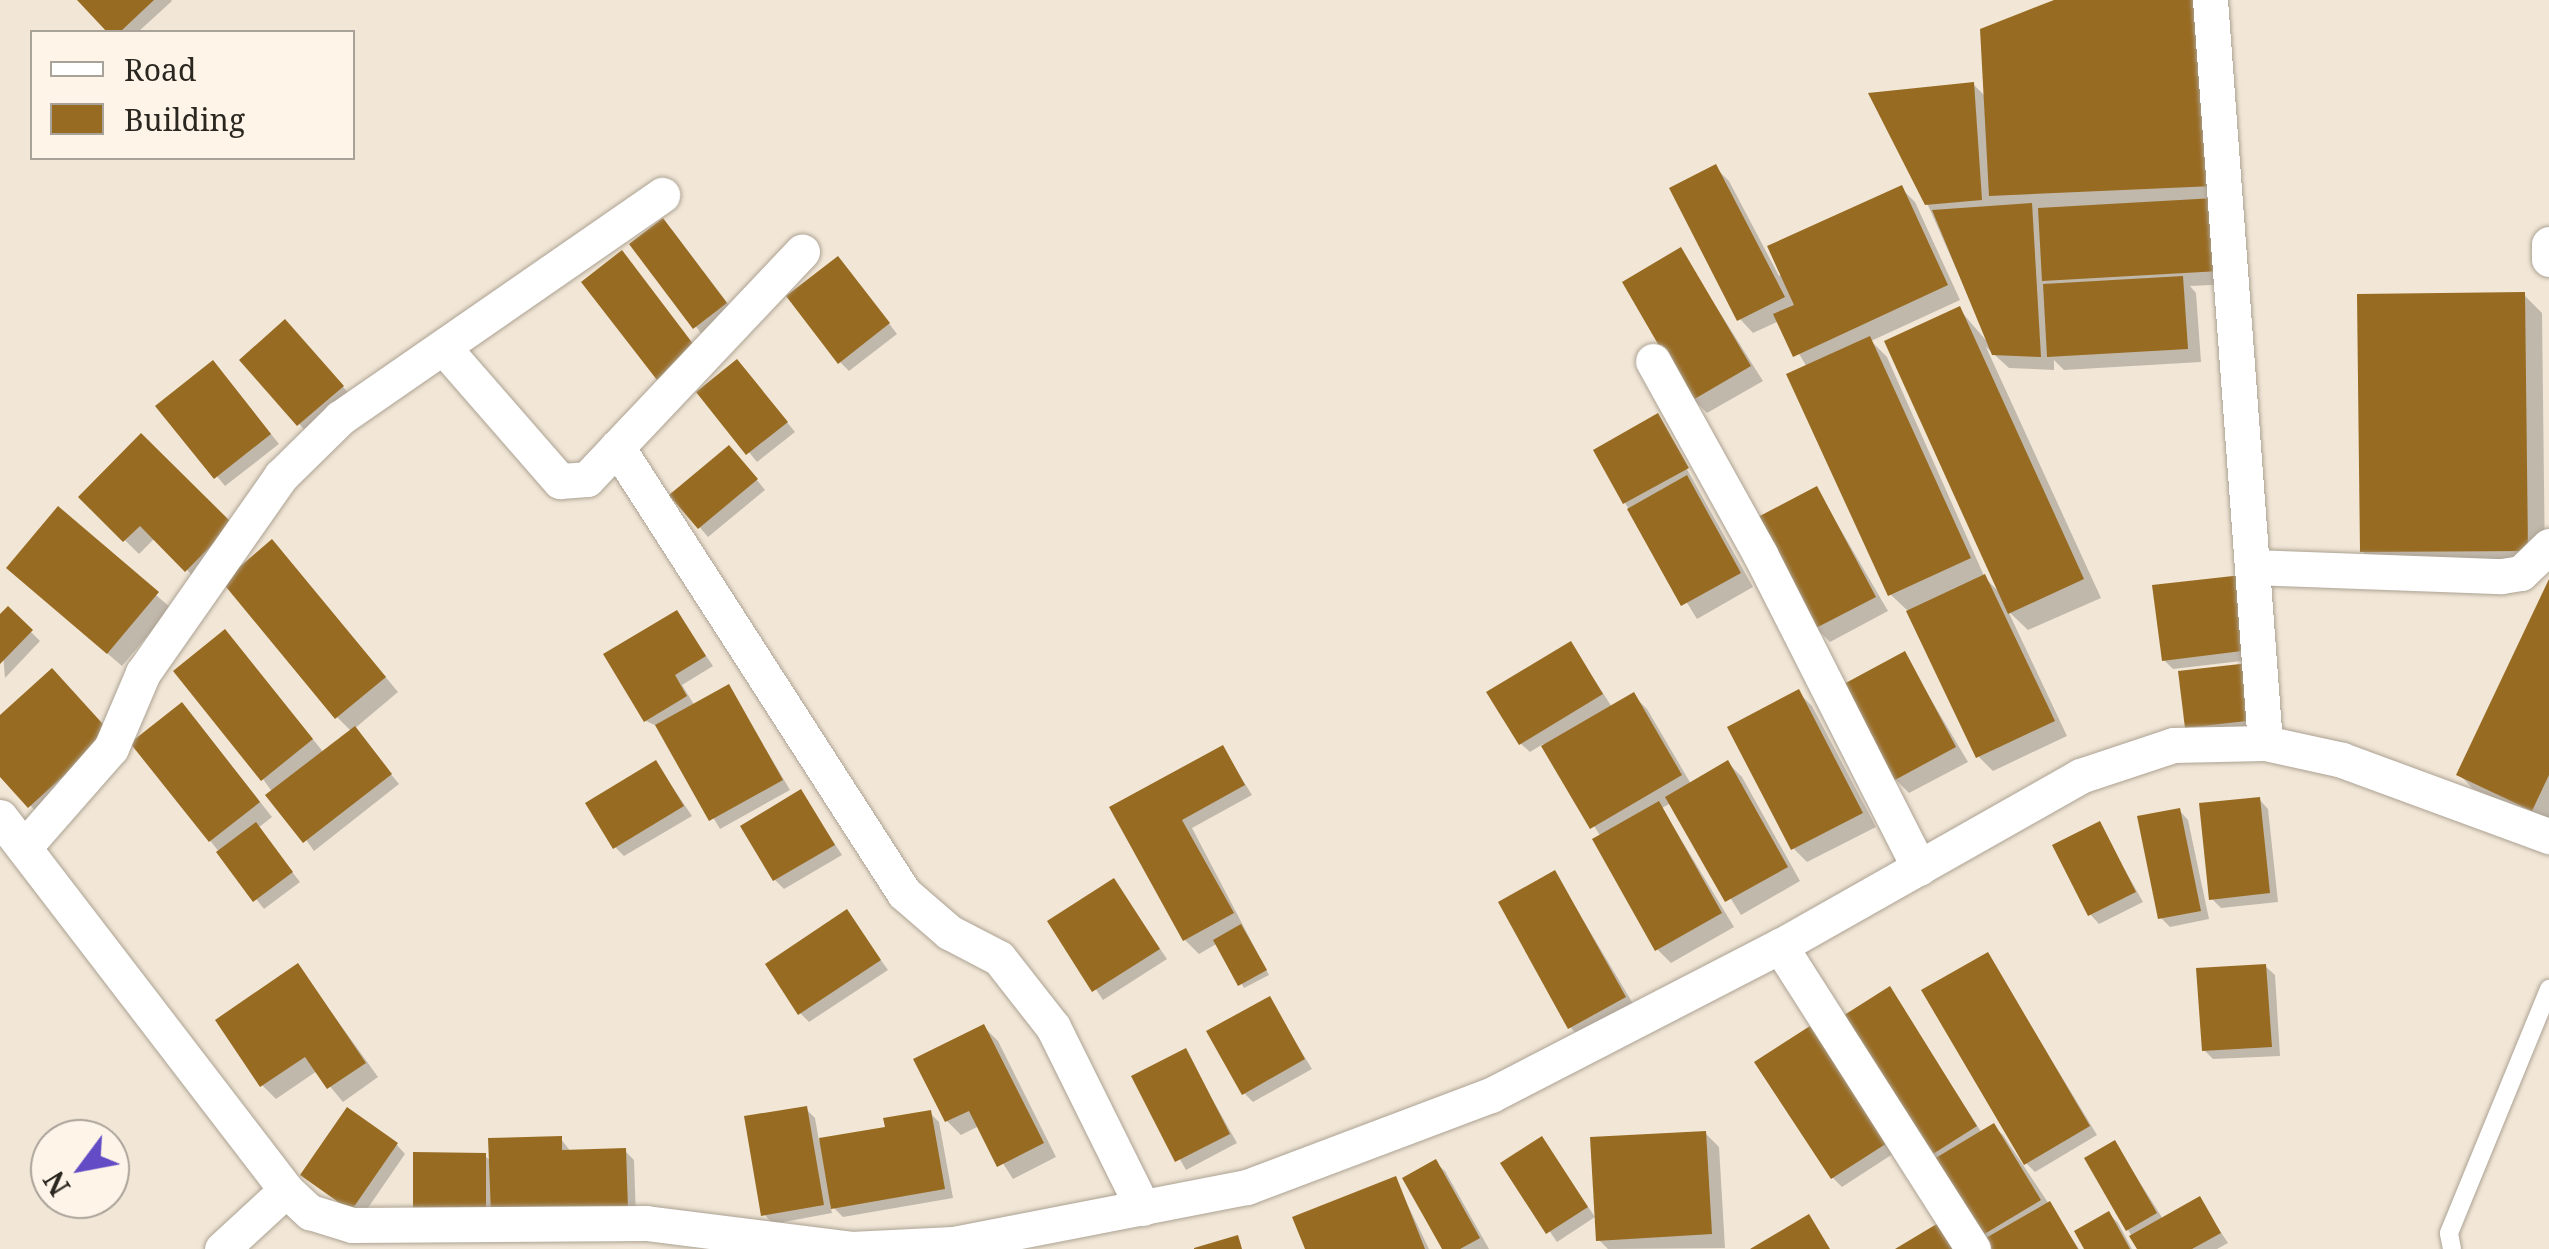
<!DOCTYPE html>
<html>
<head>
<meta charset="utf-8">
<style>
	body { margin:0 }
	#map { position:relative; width:2549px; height:1249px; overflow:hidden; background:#f2e7d7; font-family:"Noto Serif",serif }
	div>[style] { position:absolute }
	.shadow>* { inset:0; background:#0003 }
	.building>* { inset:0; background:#986b22 }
	.roads { filter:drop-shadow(0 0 2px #aca293) drop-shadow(0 0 2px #aca293) }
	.lane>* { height:18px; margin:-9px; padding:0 9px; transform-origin:9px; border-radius:9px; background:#fff }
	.street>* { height:35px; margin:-17.5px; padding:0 17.5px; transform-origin:17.5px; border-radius:17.5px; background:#fff }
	span { translate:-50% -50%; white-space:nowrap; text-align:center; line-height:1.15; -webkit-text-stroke:8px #fef4e8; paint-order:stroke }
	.legend { position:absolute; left:30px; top:30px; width:325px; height:130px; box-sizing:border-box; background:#fef4e8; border:2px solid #a9a298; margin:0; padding:12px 18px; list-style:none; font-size:30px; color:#2a2620 }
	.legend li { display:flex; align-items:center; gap:20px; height:50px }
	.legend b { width:50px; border:2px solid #a9a298 }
	.north { position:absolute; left:30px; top:1119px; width:100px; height:100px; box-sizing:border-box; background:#fef4e8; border:2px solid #a9a298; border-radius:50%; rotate:238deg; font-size:28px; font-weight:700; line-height:40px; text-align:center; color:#2a2620 }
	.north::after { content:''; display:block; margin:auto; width:35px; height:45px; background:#624bc4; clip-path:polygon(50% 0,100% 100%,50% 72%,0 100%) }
</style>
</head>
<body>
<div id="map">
	<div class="shadow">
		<div style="clip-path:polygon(80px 0,171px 0,172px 1px,138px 32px,110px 32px)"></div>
		<div style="clip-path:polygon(2061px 0,2217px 0,2232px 284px,2190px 286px,2196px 293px,2201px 362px,2064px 370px,2054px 360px,2054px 370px,2009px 368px,1986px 347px,2101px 598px,2028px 630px,2008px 611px,2067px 736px,1993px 771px,1979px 757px,1909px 612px,1890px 594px,1807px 367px,1779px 321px,1753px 333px,1740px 319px,1715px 167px,1729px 181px,1779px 276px,1901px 188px,1915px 202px,1960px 300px,1871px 341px,1887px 357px,1985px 578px,2001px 594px,1959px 309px,1990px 345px,1927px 203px,1973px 84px,1986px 97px)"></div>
		<div style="clip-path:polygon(672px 230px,735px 313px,704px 337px,632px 244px)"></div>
		<div style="clip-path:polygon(1681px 251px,1763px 381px,1707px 413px,1693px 399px)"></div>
		<div style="clip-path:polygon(847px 268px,897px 334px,849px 371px,840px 362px)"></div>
		<div style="clip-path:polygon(2524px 295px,2542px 313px,2545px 568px,2380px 569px,2362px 551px)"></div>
		<div style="clip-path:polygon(294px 331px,351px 396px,308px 434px,243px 360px)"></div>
		<div style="clip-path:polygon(746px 372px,795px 432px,757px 462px,700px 392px)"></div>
		<div style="clip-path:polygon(222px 373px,279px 444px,225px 486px,159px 406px)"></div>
		<div style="clip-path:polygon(1657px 416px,1753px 587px,1697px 619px,1625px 503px)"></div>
		<div style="clip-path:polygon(738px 457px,765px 490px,708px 537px,672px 495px)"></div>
		<div style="clip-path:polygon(1817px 489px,1888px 611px,1830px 642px,1816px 628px)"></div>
		<div style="clip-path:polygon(81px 497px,245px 540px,201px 584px,155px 538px,139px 554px)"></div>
		<div style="clip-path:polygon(58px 510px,171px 608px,122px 666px,23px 581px)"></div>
		<div style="clip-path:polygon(286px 557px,398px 692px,354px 729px,399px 784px,314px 851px,263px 779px,238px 646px,324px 753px,352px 732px,337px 717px)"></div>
		<div style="clip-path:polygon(2549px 584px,2549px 817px,2546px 823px,2472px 788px,2459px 774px)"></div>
		<div style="clip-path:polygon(2155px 587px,2258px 659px,2173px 669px,2164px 660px)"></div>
		<div style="clip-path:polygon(8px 609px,40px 641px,5px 678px,0 617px)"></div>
		<div style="clip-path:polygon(677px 613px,713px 666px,682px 685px,695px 706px,729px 687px,790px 790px,720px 829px,659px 727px,646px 721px)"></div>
		<div style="clip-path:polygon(1571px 644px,1612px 707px,1633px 695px,1647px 709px,1691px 784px,1728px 763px,1742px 777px,1800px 881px,1741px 915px,1671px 803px,1662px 808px,1734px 927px,1671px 963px,1657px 949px,1601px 837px,1543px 744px,1530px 752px,1520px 743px)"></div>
		<div style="clip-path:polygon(1904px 654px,1968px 762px,1909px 793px,1895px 779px)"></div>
		<div style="clip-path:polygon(2180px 673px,2264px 729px,2187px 727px)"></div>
		<div style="clip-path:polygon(1798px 692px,1812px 706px,1876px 827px,1807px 862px,1793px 848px)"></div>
		<div style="clip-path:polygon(0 719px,123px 749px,44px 820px,0 773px)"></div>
		<div style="clip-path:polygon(195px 719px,272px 817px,258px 828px,300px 882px,264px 909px,134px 744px)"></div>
		<div style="clip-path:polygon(1223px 748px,1252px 795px,1192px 828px,1269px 975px,1244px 988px,1218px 943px,1199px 954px,1185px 940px,1112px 808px)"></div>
		<div style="clip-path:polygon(656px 763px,692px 816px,624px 856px,615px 847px)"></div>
		<div style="clip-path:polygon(801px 792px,842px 855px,784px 889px,775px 880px)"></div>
		<div style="clip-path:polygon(2259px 799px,2268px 809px,2278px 902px,2221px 908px,2212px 899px)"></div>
		<div style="clip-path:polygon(2179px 810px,2188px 820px,2209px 919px,2170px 927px,2161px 918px)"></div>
		<div style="clip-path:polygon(2099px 824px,2143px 902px,2099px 924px,2090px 914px)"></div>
		<div style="clip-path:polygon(1555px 873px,1638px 1012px,1584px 1041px,1570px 1027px)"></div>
		<div style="clip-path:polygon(1114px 881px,1167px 959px,1103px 1000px,1051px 922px)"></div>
		<div style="clip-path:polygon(847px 913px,888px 970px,809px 1022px,800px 1013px)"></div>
		<div style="clip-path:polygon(1988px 955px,2097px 1135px,2035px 1172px,2026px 1163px)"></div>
		<div style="clip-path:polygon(298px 966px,378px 1077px,343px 1102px,317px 1071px,276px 1099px,262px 1085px)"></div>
		<div style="clip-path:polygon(2265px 966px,2275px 975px,2280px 1056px,2213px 1059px,2204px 1050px)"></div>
		<div style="clip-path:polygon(1890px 990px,1982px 1133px,1993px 1126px,2003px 1135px,2079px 1249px,1986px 1249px,1927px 1157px)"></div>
		<div style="clip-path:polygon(1269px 999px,1312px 1069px,1253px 1102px,1244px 1093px)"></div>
		<div style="clip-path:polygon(984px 1027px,998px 1041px,1056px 1157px,1013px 1179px,979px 1126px,961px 1135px,947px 1121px)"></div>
		<div style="clip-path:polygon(1809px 1029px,1902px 1148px,1842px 1187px,1833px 1178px)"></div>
		<div style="clip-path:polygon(1185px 1051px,1237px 1143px,1186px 1170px,1134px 1077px)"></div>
		<div style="clip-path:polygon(806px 1109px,815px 1118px,819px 1141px,888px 1129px,930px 1113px,939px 1122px,953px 1198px,843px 1217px,830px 1204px,832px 1213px,773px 1224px,764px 1214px)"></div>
		<div style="clip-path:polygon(1705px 1133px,1719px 1147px,1725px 1248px,1608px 1249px,1599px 1240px)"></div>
		<div style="clip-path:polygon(561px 1139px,571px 1152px,625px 1151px,634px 1160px,636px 1218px,425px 1221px,485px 1156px,492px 1162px)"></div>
		<div style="clip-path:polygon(1542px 1139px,1595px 1217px,1557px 1242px,1503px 1163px)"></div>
		<div style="clip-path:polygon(2115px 1143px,2163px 1219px,2199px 1199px,2228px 1243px,2217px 1249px,2140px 1249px,2128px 1230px)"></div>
		<div style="clip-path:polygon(396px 1144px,405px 1154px,361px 1218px,303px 1175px)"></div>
		<div style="clip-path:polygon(1435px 1162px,1445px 1171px,1489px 1249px,1445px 1249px)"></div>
		<div style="clip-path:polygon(1395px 1179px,1429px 1249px,1308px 1249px)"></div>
		<div style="clip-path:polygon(2109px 1214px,2118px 1223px,2132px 1249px,2087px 1249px)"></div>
	</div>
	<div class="building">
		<div style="clip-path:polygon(77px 0,154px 0,120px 32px,107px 32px)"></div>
		<div style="clip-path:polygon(2054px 0,2201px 0,2214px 186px,1989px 196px,1980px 29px)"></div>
		<div style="clip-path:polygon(1974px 82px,1982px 200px,1925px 205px,1868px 93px)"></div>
		<div style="clip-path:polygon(1716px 164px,1785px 297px,1737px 321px,1669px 188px)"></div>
		<div style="clip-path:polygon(1902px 185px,1948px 285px,1793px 357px,1773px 314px,1794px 305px,1767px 246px)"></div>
		<div style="clip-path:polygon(2215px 198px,2220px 271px,2042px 281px,2038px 208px)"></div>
		<div style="clip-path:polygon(2032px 203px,2041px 357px,1992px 355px,1932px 210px)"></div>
		<div style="clip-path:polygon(663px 218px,727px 303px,693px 329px,629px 244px)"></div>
		<div style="clip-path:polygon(1681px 247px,1751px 366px,1691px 401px,1622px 282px)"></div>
		<div style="clip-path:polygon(622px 250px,697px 349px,657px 380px,581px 282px)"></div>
		<div style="clip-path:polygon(838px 256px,890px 323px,838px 364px,786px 296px)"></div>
		<div style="clip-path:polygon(2183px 276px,2188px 349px,2047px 357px,2043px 284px)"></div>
		<div style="clip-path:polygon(2525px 292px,2528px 551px,2360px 552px,2357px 294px)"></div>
		<div style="clip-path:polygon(1960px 306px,2084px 579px,2008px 614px,1884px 341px)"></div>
		<div style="clip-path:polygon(285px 319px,344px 386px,297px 426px,239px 360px)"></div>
		<div style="clip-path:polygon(1870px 336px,1971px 558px,1888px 596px,1786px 374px)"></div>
		<div style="clip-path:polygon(737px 359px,788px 422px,746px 455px,696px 392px)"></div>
		<div style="clip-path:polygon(213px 360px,271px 434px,214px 479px,155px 406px)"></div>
		<div style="clip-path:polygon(1658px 413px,1689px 468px,1623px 504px,1593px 450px)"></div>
		<div style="clip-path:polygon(141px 433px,233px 524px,185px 572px,140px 526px,123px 542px,78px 497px)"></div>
		<div style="clip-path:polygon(729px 445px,758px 479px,698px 529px,669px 495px)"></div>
		<div style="clip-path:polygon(1687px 475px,1741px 573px,1681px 606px,1627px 509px)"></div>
		<div style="clip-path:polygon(1817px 486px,1876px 597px,1814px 629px,1756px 518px)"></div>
		<div style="clip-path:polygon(58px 506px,159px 592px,107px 654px,6px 568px)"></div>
		<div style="clip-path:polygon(272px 539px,386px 677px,335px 719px,222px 582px)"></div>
		<div style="clip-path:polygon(1985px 574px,2055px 721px,1976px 758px,1906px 611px)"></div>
		<div style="clip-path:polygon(2242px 575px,2250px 650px,2162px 661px,2152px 585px)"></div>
		<div style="clip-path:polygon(2549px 579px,2549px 775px,2532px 811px,2456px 775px)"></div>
		<div style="clip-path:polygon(8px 606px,33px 630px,0 664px,0 614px)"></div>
		<div style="clip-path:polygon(677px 610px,706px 656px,675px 675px,687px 696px,644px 722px,603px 654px)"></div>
		<div style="clip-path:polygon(225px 629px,313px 739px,261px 781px,173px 671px)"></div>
		<div style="clip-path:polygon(1571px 641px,1603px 694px,1519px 745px,1486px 692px)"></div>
		<div style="clip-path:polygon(1905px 651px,1956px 747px,1893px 781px,1842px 685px)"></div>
		<div style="clip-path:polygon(2249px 663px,2256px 720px,2185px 728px,2178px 671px)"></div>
		<div style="clip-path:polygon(52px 668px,111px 733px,28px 808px,0 777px,0 715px)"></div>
		<div style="clip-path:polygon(729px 684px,783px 780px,709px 821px,655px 725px)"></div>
		<div style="clip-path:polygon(1799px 689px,1863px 813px,1791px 850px,1727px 727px)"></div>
		<div style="clip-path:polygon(1634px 692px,1682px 775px,1590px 829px,1541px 746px)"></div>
		<div style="clip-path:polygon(182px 702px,260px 802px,209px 842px,130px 743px)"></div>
		<div style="clip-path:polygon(355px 726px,392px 774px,303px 843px,265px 795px)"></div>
		<div style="clip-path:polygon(1223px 745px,1245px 785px,1182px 820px,1234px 913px,1183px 941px,1109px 807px)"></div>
		<div style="clip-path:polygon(656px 760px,684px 806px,613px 849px,585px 803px)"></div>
		<div style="clip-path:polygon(1728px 760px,1788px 867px,1725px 902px,1665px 797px)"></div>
		<div style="clip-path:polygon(801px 789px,835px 845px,773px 881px,740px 826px)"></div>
		<div style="clip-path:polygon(2260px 797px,2270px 893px,2209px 900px,2199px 803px)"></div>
		<div style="clip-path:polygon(1659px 801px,1722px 913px,1655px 951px,1592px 839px)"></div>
		<div style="clip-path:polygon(2180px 808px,2201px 911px,2158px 919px,2137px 816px)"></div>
		<div style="clip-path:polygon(2100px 821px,2136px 892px,2088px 916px,2052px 845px)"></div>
		<div style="clip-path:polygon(256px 822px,293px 872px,253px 902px,216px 852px)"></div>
		<div style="clip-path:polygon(1555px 870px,1626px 997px,1568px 1029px,1498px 902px)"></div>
		<div style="clip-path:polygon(1114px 878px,1160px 949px,1092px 992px,1047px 921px)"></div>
		<div style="clip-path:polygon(847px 909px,881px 960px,798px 1015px,765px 964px)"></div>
		<div style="clip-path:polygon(1241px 924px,1267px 970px,1238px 986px,1213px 940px)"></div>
		<div style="clip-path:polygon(1988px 952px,2090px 1126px,2024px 1165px,1921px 990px)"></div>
		<div style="clip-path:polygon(298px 963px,366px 1063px,327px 1089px,305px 1057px,260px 1087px,215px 1020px)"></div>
		<div style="clip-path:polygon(2266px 964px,2272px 1047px,2202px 1051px,2196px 968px)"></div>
		<div style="clip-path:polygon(1890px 986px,1977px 1126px,1925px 1159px,1838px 1019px)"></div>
		<div style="clip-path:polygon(1270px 996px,1305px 1059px,1242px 1095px,1206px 1031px)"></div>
		<div style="clip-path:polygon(984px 1024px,1044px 1143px,997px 1167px,969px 1111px,945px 1122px,913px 1059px)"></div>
		<div style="clip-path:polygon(1810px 1026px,1850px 1087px,1895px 1138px,1831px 1179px,1754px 1062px)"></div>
		<div style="clip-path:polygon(1186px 1048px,1230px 1134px,1175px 1162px,1131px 1076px)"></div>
		<div style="clip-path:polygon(807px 1106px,824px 1205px,761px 1216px,744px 1116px)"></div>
		<div style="clip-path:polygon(347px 1107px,398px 1143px,351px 1211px,300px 1175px)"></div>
		<div style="clip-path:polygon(931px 1110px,945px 1189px,831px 1209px,819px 1138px,885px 1127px,883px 1118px)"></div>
		<div style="clip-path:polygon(1994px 1123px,2041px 1200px,1976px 1239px,1929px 1162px)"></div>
		<div style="clip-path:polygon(1706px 1131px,1712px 1234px,1596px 1241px,1590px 1137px)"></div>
		<div style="clip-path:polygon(562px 1136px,562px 1150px,626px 1148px,628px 1209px,491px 1213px,488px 1138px)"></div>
		<div style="clip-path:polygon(1542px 1136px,1588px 1207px,1546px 1234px,1500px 1163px)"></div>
		<div style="clip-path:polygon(2115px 1140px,2157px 1213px,2126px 1231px,2084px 1158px)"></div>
		<div style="clip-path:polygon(413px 1152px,486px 1153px,486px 1213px,413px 1212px)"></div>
		<div style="clip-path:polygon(1436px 1159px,1480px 1238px,1460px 1249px,1442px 1249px,1402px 1178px)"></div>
		<div style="clip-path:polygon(1396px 1176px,1425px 1249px,1305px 1249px,1292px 1217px)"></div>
		<div style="clip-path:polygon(2200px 1196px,2221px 1233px,2192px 1249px,2137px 1249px,2129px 1236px)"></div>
		<div style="clip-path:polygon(2050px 1201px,2078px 1249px,1983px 1249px,1979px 1242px)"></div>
		<div style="clip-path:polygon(2109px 1211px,2130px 1249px,2084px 1249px,2074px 1231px)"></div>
		<div style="clip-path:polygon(1809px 1214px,1830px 1249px,1750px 1249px)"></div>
		<div style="clip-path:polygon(1945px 1219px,1963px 1249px,1895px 1249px)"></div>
		<div style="clip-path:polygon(1238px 1235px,1242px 1249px,1194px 1249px,1194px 1248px)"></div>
	</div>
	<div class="roads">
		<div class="lane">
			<div style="left:2452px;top:1249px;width:16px;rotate:-101deg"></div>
			<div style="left:2449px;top:1233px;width:264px;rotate:-67.7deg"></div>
		</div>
		<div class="street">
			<div style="left:2210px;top:0;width:745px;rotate:85.77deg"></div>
			<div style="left:2549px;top:244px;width:15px;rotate:90deg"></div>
			<div style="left:443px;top:347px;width:178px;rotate:48.9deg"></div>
			<div style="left:560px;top:481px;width:27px;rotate:-4deg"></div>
			<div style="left:587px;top:479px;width:313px;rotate:-46.6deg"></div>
			<div style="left:1653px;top:361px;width:221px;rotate:61deg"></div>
			<div style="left:1760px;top:554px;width:352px;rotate:63.1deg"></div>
			<div style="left:617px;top:447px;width:530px;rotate:57.24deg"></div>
			<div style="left:904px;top:893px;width:60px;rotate:40.9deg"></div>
			<div style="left:949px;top:932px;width:56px;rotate:27.5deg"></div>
			<div style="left:999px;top:958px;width:88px;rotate:52deg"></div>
			<div style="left:1053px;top:1027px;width:202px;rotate:63.6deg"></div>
			<div style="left:2252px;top:567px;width:250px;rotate:2.1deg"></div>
			<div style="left:2502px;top:576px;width:19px;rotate:-9deg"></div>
			<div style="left:2521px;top:573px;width:39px;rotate:-44deg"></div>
			<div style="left:0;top:817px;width:470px;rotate:52.5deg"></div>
			<div style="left:286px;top:1190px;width:33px;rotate:43deg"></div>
			<div style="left:310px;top:1212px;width:44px;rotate:17.2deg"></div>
			<div style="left:352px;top:1225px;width:294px;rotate:-0.4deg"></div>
			<div style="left:646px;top:1223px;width:207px;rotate:7.2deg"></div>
			<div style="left:851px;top:1249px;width:102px;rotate:-2.8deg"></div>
			<div style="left:953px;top:1244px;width:299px;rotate:-11deg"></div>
			<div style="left:1247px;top:1187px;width:261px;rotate:-20.7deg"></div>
			<div style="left:1491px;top:1095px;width:325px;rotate:-27.3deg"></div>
			<div style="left:1780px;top:946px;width:345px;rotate:-29.5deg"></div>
			<div style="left:2080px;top:776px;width:98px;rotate:-18.4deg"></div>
			<div style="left:2173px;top:745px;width:92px;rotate:-1.2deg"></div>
			<div style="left:2265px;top:743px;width:79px;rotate:12.4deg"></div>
			<div style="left:2342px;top:760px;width:221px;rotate:20.2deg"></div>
			<div style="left:26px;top:845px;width:129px;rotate:-48.8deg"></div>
			<div style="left:111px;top:748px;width:82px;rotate:-66.9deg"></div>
			<div style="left:143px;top:673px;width:241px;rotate:-55deg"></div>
			<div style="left:281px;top:476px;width:83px;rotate:-44.5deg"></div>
			<div style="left:340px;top:418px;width:392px;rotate:-34.7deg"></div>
			<div style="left:1780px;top:946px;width:359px;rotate:57.5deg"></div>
			<div style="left:222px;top:1249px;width:87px;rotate:-42.7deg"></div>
		</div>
	</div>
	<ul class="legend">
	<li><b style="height:12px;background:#fff"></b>Road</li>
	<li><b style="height:28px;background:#986b22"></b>Building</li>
	</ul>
	<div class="north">N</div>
</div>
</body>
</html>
